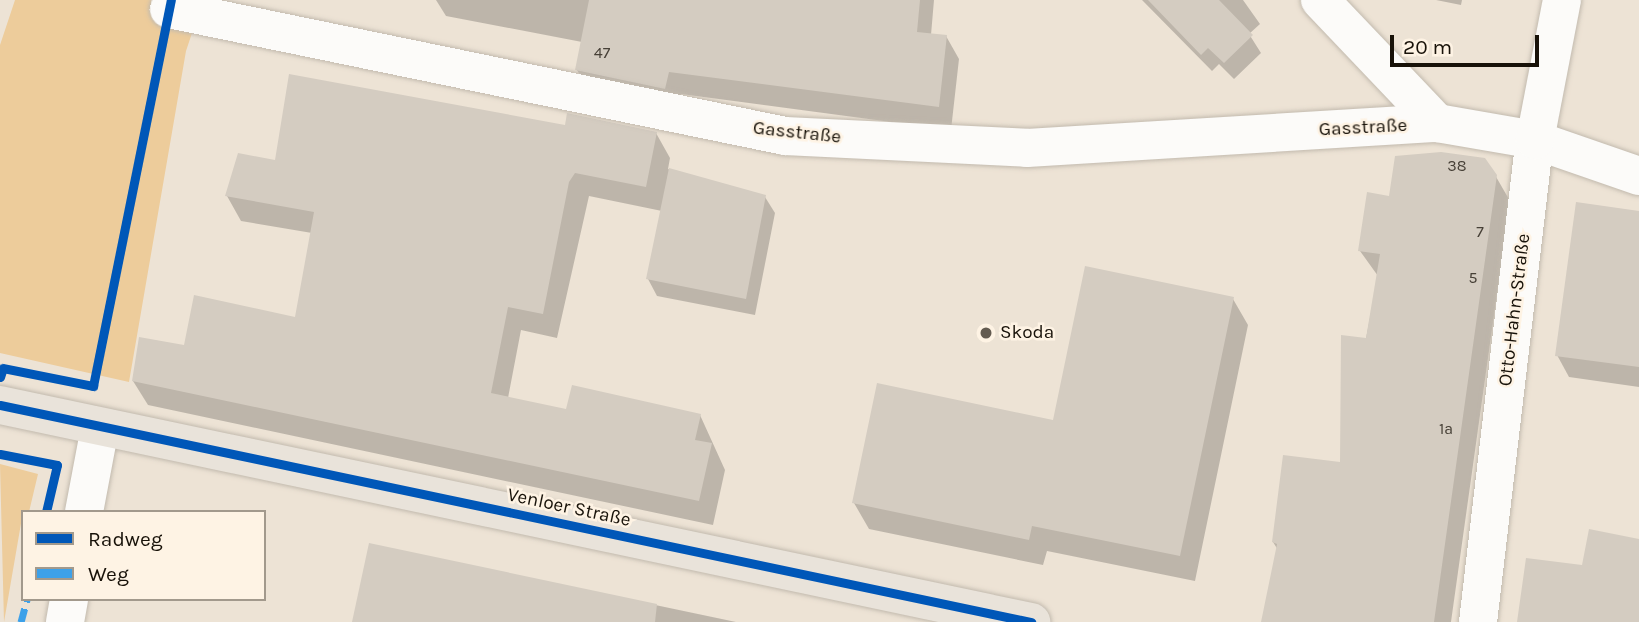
<!DOCTYPE html>
<html>
<head>
<meta charset="utf-8">
<style>
	body { margin:0 }
	#map { position:relative; width:1639px; height:622px; overflow:hidden; background:#ede3d5; font-family:Karla,sans-serif }
	div>[style] { position:absolute }
	.green>* { inset:0; background:#edcc9b }
	.shadow>* { inset:0; background:#0003 }
	.building>* { inset:0; background:#d4ccc1 }
	.roads { filter:drop-shadow(0 0 2px #c2baae) drop-shadow(0 0 2px #c2baae) }
	.minor>* { height:38px; margin:-19px; padding:0 19px; transform-origin:19px; border-radius:19px; background:#fcfbf9 }
	.major>* { height:38px; margin:-19px; padding:0 19px; transform-origin:19px; border-radius:19px; background:#e9e3da }
	.quiet>* { height:7px; margin-top:-3.5px; transform-origin:0; background:repeating-linear-gradient(90deg,#3da1e9 0 14px,transparent 0 21px) }
	.cycleway>* { height:9px; margin:-4.5px; padding:0 4.5px; transform-origin:4.5px; border-radius:4.5px; background:#0057b8 }
	.dots>* { width:19px; height:19px; translate:-50% -50%; box-sizing:border-box; border:4px solid #fef3e4; border-radius:50% }
	span { translate:-50% -50%; white-space:nowrap; text-align:center; line-height:1.15; -webkit-text-stroke:5px #fef3e4; paint-order:stroke }
	.number-label { font-size:16px; color:#474037 }
	.number-label span { -webkit-text-stroke-width:0 }
	.street-label { font-size:19px; color:#181209 }
	.poi-label { font-size:19px; color:#181209 }
	.left { translate:0 -50%; text-align:left }
	.legend { position:absolute; left:21px; top:510px; width:245px; height:91px; box-sizing:border-box; background:#fef3e4; border:2px solid #a2998c; margin:0; padding:9px 12px; list-style:none; font-size:21px; color:#181209 }
	.legend li { display:flex; align-items:center; gap:14px; height:35px }
	.legend b { width:35px; border:2px solid #a2998c }
	.scale { position:absolute; left:1390px; top:35px; width:149px; height:32px; box-sizing:border-box; border:4px solid #181209; border-top:0; padding-left:9px; font-size:21px; line-height:24px; white-space:nowrap; color:#181209; -webkit-text-stroke:5px #fef3e4; paint-order:stroke }
</style>
</head>
<body>
<div id="map">
	<div class="green">
		<div style="clip-path:polygon(15px 0,203px 0,186px 51px,129px 382px,0 353px,0 45px)"></div>
		<div style="clip-path:polygon(0 464px,38px 474px,29px 512px,23px 512px,4px 622px)"></div>
	</div>
	<div class="shadow">
		<div style="clip-path:polygon(436px 0,934px 0,931px 35px,946px 36px,959px 59px,951px 130px,681px 94px,678px 111px,590px 93px,577px 70px,582px 42px,446px 16px)"></div>
		<div style="clip-path:polygon(1142px 0,1243px 0,1260px 24px,1249px 34px,1261px 53px,1234px 79px,1219px 64px,1212px 71px)"></div>
		<div style="clip-path:polygon(1436px 0,1462px 0,1461px 5px)"></div>
		<div style="clip-path:polygon(566px 127px,656px 133px,670px 158px,668px 169px,765px 197px,775px 213px,755px 315px,657px 296px,648px 279px,662px 211px,589px 196px,557px 338px,521px 330px,508px 398px,567px 411px,700px 415px,725px 470px,713px 525px,148px 405px,133px 381px,296px 319px,312px 233px,241px 221px,227px 196px,276px 162px)"></div>
		<div style="clip-path:polygon(1495px 175px,1510px 201px,1451px 622px,1265px 622px,1278px 550px,1273px 542px,1342px 464px,1378px 276px,1360px 251px,1391px 198px)"></div>
		<div style="clip-path:polygon(1639px 213px,1639px 387px,1569px 377px,1557px 355px)"></div>
		<div style="clip-path:polygon(1233px 299px,1248px 325px,1195px 581px,1047px 551px,1043px 565px,869px 529px,854px 503px,1054px 422px)"></div>
		<div style="clip-path:polygon(370px 545px,736px 622px,354px 622px)"></div>
	</div>
	<div class="building">
		<div style="clip-path:polygon(589px 0,920px 0,917px 32px,947px 35px,939px 107px,669px 72px,665px 89px,575px 70px)"></div>
		<div style="clip-path:polygon(1148px 0,1219px 0,1253px 35px,1224px 63px,1208px 48px,1201px 55px)"></div>
		<div style="clip-path:polygon(289px 74px,565px 125px,567px 113px,657px 132px,646px 187px,575px 173px,569px 182px,543px 314px,508px 307px,491px 393px,566px 409px,572px 385px,701px 414px,695px 440px,712px 443px,699px 501px,132px 381px,139px 337px,184px 345px,194px 295px,295px 317px,314px 212px,225px 196px,238px 153px,275px 160px)"></div>
		<div style="clip-path:polygon(1441px 152px,1485px 158px,1497px 175px,1434px 622px,1261px 622px,1277px 544px,1272px 542px,1283px 455px,1340px 462px,1341px 335px,1366px 338px,1380px 254px,1358px 251px,1367px 192px,1389px 196px,1395px 156px)"></div>
		<div style="clip-path:polygon(669px 168px,766px 195px,746px 299px,646px 279px)"></div>
		<div style="clip-path:polygon(1576px 202px,1639px 211px,1639px 367px,1555px 356px)"></div>
		<div style="clip-path:polygon(1085px 266px,1234px 297px,1180px 556px,1032px 526px,1029px 540px,852px 503px,877px 383px,1053px 420px)"></div>
		<div style="clip-path:polygon(1589px 529px,1639px 539px,1639px 622px,1517px 622px,1526px 558px,1582px 565px)"></div>
		<div style="clip-path:polygon(369px 543px,657px 604px,655px 622px,352px 622px)"></div>
	</div>
	<div class="roads">
		<div class="minor">
			<div style="left:1320px;top:0;width:170px;rotate:46.4deg"></div>
			<div style="left:1437px;top:123px;width:99px;rotate:9.8deg"></div>
			<div style="left:1535px;top:140px;width:110px;rotate:19.1deg"></div>
			<div style="left:169px;top:9px;width:629px;rotate:11.65deg"></div>
			<div style="left:785px;top:136px;width:242px;rotate:2.8deg"></div>
			<div style="left:1027px;top:148px;width:411px;rotate:-3.5deg"></div>
			<div style="left:84px;top:512px;width:86px;rotate:-79.3deg"></div>
			<div style="left:65px;top:622px;width:23px;rotate:-80deg"></div>
			<div style="left:1478px;top:622px;width:485px;rotate:-83.3deg"></div>
			<div style="left:1535px;top:140px;width:143px;rotate:-79.1deg"></div>
		</div>
		<div class="major">
			<div style="left:0;top:405px;width:1054px;rotate:11.89deg"></div>
		</div>
	</div>
	<div class="quiet">
		<div style="left:21px;top:622px;width:24px;rotate:-75deg"></div>
	</div>
	<div class="cycleway">
		<div style="left:0;top:377px;width:9px;rotate:-72deg"></div>
		<div style="left:3px;top:368px;width:92px;rotate:11.3deg"></div>
		<div style="left:93px;top:386px;width:394px;rotate:-78.6deg"></div>
		<div style="left:0;top:405px;width:1054px;rotate:11.89deg"></div>
		<div style="left:0;top:454px;width:58px;rotate:10.9deg"></div>
		<div style="left:57px;top:465px;width:48px;rotate:103.2deg"></div>
	</div>
	<div class="dots">
		<div style="left:986px;top:333px;background:#635b50"></div>
	</div>
	<div class="number-label">
		<span style="left:602px;top:53px">47</span>
		<span style="left:1457px;top:166px">38</span>
		<span style="left:1480px;top:232px">7</span>
		<span style="left:1473px;top:278px">5</span>
		<span style="left:1446px;top:429px">1a</span>
	</div>
	<div class="street-label">
		<span style="left:1363px;top:128px;rotate:-3deg">Gasstraße</span>
		<span style="left:797px;top:133px;rotate:6deg">Gasstraße</span>
		<span style="left:1515px;top:310px;rotate:-83deg">Otto-Hahn-Straße</span>
		<span style="left:569px;top:508px;rotate:12deg">Venloer Straße</span>
	</div>
	<div class="poi-label">
		<span class="left" style="left:1000px;top:333px">Skoda</span>
	</div>
	<ul class="legend">
	<li><b style="height:9px;background:#0057b8"></b>Radweg</li>
	<li><b style="height:9px;background:#3da1e9"></b>Weg</li>
	</ul>
	<div class="scale">20 m</div>
</div>
</body>
</html>
